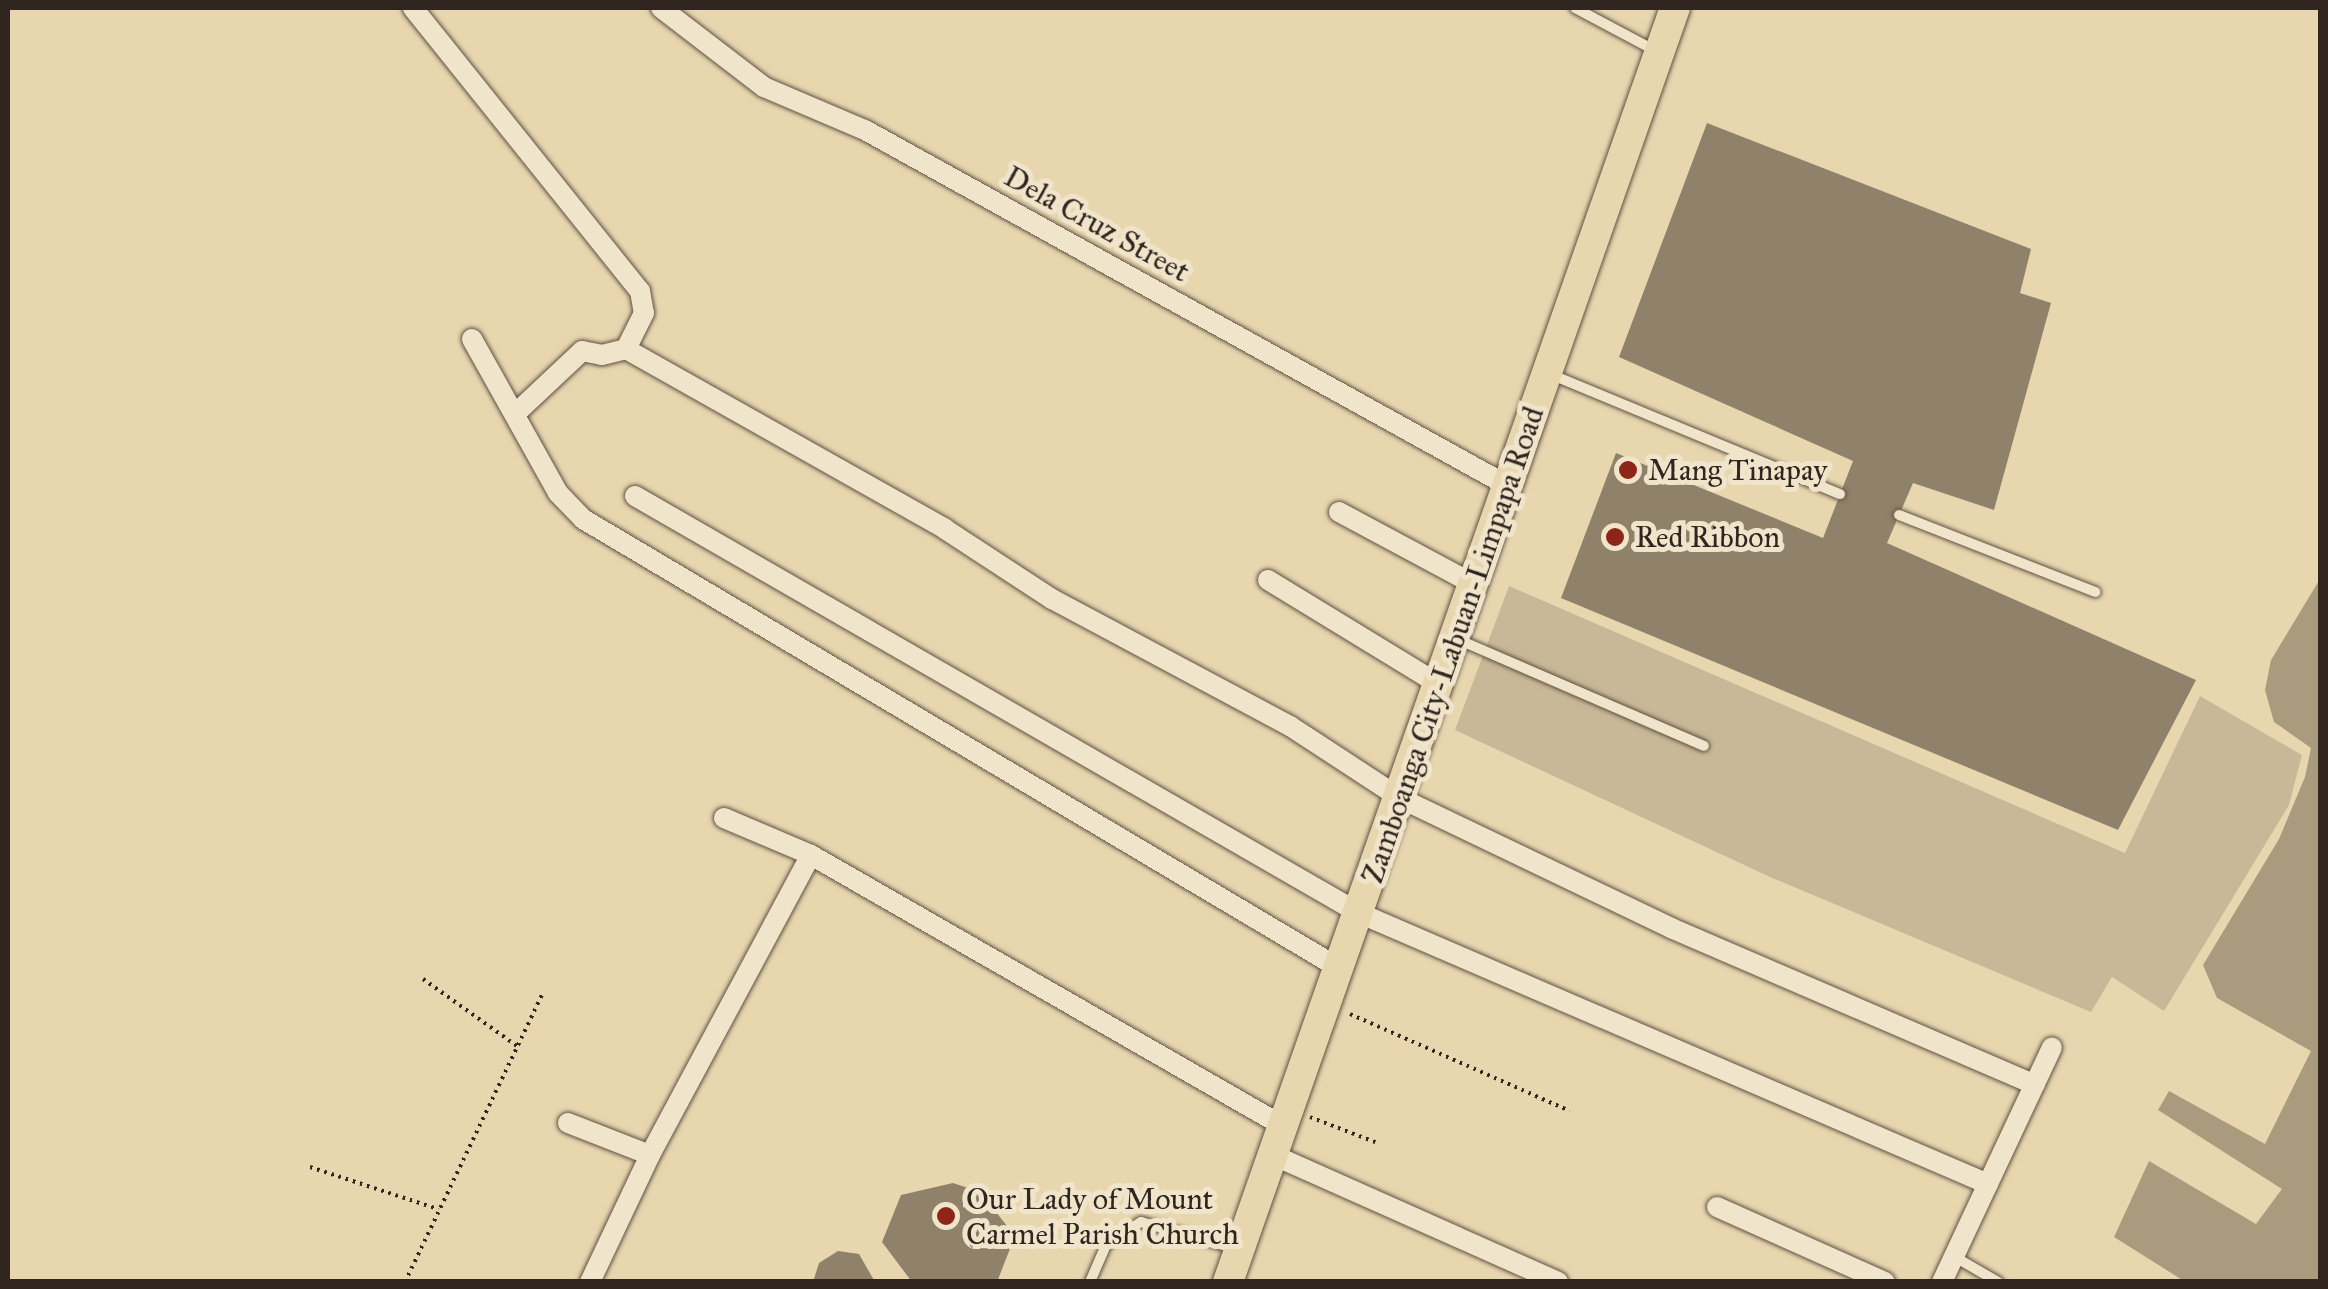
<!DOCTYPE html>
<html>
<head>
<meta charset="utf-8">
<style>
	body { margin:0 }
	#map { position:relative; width:2328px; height:1289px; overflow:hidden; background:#e8d6af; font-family:"IM FELL Great Primer",serif }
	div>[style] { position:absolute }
	.green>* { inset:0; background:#c9b897 }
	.water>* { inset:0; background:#aa9a7e }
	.building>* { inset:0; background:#90826a }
	.path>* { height:4px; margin-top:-2px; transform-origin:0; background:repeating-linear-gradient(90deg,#31261f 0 2.5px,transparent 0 7.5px) }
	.roads { filter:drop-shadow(0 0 2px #5f5243) drop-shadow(0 0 2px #5f5243) }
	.service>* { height:10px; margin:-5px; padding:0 5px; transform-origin:5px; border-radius:5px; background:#f0e4cb }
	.minor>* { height:20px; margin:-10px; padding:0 10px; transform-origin:10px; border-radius:10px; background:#f0e4cb }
	.primary>* { height:30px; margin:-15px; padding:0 15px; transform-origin:15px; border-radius:15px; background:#e8d6af }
	.dots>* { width:28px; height:28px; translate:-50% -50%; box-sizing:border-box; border:5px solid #f0e4cb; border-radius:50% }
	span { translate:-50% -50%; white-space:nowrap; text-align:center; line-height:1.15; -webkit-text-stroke:10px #f0e4cb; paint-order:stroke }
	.street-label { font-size:30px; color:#31261f }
	.poi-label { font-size:30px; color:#31261f }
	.left { translate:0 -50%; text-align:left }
	.frame { position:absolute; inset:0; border:10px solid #31261f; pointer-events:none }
</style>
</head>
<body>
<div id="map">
	<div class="green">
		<div style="clip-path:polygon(1509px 586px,2125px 853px,2200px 696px,2302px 755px,2289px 805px,2164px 1011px,2112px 977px,2091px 1012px,1770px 877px,1455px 730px)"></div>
	</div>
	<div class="water">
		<div style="clip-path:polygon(2320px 579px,2320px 1281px,2184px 1281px,2114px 1237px,2149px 1161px,2256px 1224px,2282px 1189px,2158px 1110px,2169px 1091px,2265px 1144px,2311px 1051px,2217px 998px,2203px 965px,2279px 839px,2305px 777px,2311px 748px,2274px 722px,2265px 690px,2271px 660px)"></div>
	</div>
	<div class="building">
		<div style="clip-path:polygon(1707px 123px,2031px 249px,2020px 293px,2051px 303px,1994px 510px,1913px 483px,1887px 543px,2196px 680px,2118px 830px,1561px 598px,1616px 453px,1823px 538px,1853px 461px,1619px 357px)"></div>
		<div style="clip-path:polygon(953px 1183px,980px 1192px,1015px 1236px,997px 1282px,912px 1282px,882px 1242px,901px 1195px)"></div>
		<div style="clip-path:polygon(838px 1251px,859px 1254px,875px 1282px,813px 1282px,819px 1263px)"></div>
	</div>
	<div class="path">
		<div style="left:423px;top:979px;width:115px;rotate:35.5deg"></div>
		<div style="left:1350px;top:1014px;width:240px;rotate:23.8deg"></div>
		<div style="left:1310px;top:1117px;width:70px;rotate:21deg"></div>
		<div style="left:310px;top:1167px;width:135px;rotate:18.2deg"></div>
		<div style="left:405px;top:1282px;width:320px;rotate:-64.5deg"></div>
	</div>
	<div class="roads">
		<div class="service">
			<div style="left:1575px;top:8px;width:89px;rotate:28deg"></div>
			<div style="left:1550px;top:374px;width:314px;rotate:22.5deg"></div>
			<div style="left:1899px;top:515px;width:211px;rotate:21.4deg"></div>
			<div style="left:1457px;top:639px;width:269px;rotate:23.4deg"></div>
			<div style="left:1955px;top:1257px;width:50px;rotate:30.2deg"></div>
			<div style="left:1090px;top:1282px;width:40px;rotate:-66.6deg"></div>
			<div style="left:1106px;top:1245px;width:42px;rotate:-33.3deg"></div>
			<div style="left:1141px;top:1222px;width:97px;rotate:15.6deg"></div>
		</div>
		<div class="minor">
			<div style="left:413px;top:8px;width:363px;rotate:51.3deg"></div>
			<div style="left:640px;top:291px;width:22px;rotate:80deg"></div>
			<div style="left:644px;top:313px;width:40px;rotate:116.6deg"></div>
			<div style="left:661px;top:8px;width:130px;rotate:37.5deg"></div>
			<div style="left:764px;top:87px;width:110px;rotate:23.1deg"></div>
			<div style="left:865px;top:130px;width:737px;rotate:28.96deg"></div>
			<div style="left:472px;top:339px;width:176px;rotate:60.8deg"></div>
			<div style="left:558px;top:493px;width:36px;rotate:46deg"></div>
			<div style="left:583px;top:519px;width:879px;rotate:30.71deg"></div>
			<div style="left:515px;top:414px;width:92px;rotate:-43.2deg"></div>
			<div style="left:582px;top:351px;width:20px;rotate:11deg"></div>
			<div style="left:602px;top:355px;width:25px;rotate:-14deg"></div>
			<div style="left:626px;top:349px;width:366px;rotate:29.4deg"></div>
			<div style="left:945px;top:529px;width:128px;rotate:33.2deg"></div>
			<div style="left:1052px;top:599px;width:270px;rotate:28.1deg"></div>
			<div style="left:1290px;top:726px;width:131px;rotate:33.2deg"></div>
			<div style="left:1400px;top:798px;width:301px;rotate:25.6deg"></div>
			<div style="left:1671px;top:928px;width:396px;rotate:23.3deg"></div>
			<div style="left:635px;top:496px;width:836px;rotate:29.94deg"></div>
			<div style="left:1359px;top:913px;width:685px;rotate:23.31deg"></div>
			<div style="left:1339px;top:512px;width:154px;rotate:28.2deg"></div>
			<div style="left:1268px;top:580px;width:202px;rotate:31.4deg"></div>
			<div style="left:724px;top:818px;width:95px;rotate:23deg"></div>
			<div style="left:811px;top:855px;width:544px;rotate:29.86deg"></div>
			<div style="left:568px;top:1123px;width:88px;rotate:21.3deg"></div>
			<div style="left:1273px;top:1155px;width:312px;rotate:24deg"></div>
			<div style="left:1717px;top:1207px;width:184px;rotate:24.1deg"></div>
			<div style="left:590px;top:1282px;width:140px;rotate:-64.7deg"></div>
			<div style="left:650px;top:1155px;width:340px;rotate:-61.8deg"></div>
			<div style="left:1942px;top:1282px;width:259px;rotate:-64.9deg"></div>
		</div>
		<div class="primary">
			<div style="left:1228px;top:1282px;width:1350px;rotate:-70.67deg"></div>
		</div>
	</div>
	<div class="dots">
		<div style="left:1628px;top:470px;background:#8f2418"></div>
		<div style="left:1615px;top:537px;background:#8f2418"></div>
		<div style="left:946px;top:1216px;background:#8f2418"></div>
	</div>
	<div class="street-label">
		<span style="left:1097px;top:224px;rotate:29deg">Dela Cruz Street</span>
		<span style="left:1453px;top:645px;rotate:-71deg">Zamboanga City-Labuan-Limpapa Road</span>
	</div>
	<div class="poi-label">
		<span class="left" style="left:1648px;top:470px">Mang Tinapay</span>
		<span class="left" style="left:1635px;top:537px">Red Ribbon</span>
		<span class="left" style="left:966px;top:1216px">Our Lady of Mount<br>Carmel Parish Church</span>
	</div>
	<div class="frame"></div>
</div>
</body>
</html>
